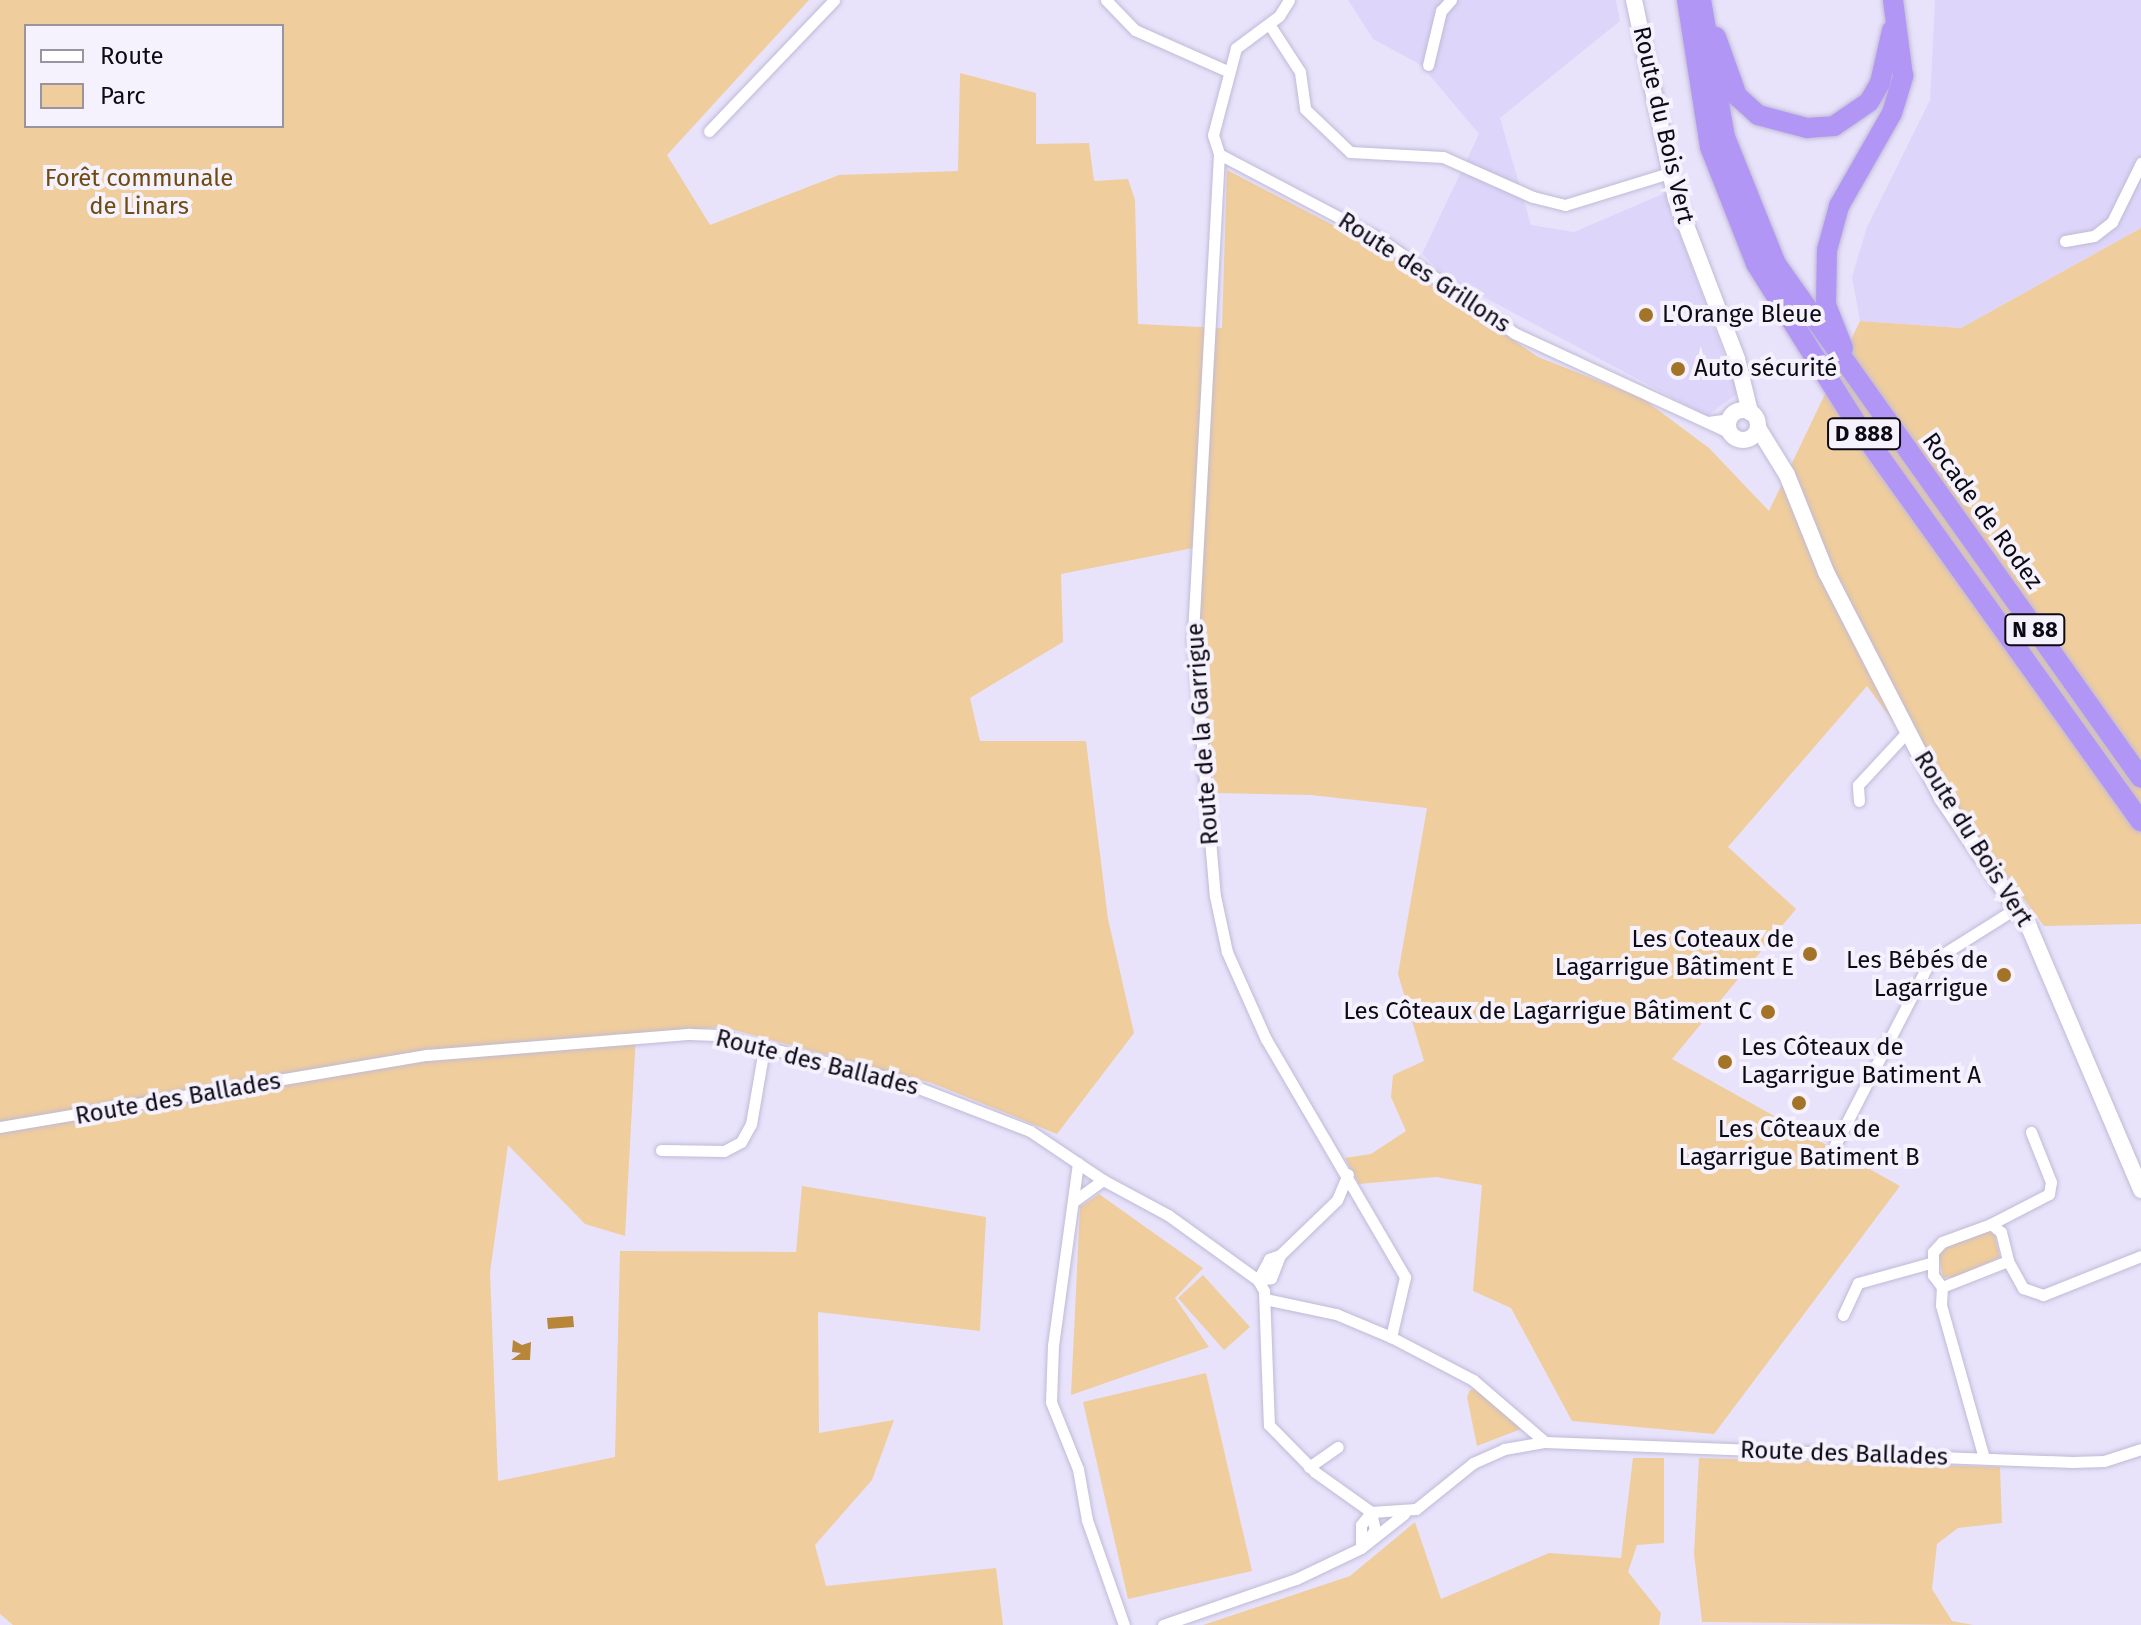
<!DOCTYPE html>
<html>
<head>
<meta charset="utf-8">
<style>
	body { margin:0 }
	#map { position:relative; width:2141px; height:1625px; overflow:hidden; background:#e8e3fb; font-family:"Fira Sans",sans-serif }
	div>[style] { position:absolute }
	.built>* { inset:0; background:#ded6fa }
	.green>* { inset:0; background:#efcd9d }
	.water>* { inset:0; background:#b78639 }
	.roads { filter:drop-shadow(0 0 2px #c0bad6) drop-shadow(0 0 2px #c0bad6) }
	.street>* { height:11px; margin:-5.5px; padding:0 5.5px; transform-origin:5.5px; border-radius:5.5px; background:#fff }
	.secondary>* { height:16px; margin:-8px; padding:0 8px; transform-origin:8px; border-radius:8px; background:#fff }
	.secondary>.ring { margin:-8px; padding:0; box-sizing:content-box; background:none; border:16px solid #fff; border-radius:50% }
	.highway>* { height:20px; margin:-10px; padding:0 10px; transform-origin:10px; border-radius:10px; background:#b296f6 }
	.dots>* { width:22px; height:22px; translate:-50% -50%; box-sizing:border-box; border:4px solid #f5f2fe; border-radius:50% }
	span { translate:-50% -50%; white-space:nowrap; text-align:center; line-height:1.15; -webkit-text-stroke:8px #f5f2fe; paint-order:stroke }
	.shield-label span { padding:2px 6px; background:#f5f2fe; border:2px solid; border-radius:6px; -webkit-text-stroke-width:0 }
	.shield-label { font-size:22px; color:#0d0a14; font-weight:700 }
	.street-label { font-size:24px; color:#0d0a14 }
	.park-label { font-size:24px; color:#6e4c12 }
	.poi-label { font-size:24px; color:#0d0a14 }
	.left { translate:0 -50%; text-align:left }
	.right { translate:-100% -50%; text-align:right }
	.legend { position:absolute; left:24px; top:24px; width:260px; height:104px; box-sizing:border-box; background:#f5f2fe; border:2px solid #9895a0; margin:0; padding:10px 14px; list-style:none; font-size:24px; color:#0d0a14 }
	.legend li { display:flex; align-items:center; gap:16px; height:40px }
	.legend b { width:40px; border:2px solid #9895a0 }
</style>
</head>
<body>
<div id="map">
	<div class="built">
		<div style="clip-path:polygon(1348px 0,1616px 0,1620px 21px,1500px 118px,1531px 225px,1574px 232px,1665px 193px,1738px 393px,1707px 416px,1446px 277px,1422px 254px,1479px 134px,1421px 65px,1373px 39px)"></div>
		<div style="clip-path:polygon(1935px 0,2141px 0,2141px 228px,1961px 328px,1860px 321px,1852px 277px,1867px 227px,1930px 100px)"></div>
	</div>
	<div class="green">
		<div style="clip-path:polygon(evenodd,0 0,809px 0,667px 155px,710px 225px,839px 175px,958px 171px,960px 73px,1036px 93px,1036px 144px,1089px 143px,1094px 181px,1128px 179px,1135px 200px,1138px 324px,1222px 328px,1227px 170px,1381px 250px,1538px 357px,1642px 398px,1709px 448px,1769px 511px,1860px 321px,1961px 328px,2141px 228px,2141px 924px,2044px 926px,1867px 686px,1728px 847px,1796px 909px,1672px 1059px,1900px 1186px,1714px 1434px,1572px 1421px,1511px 1308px,1473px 1291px,1482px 1185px,1436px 1177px,1359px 1184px,1345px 1158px,1371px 1154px,1406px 1131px,1391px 1097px,1393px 1075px,1424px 1061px,1398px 974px,1427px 808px,1311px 795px,1216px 793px,1191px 646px,1193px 548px,1061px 574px,1063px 642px,970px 698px,980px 741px,1086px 741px,1108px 919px,1134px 1033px,1057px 1134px,932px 1083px,723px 1027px,636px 1034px,625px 1236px,585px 1224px,508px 1145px,490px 1272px,498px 1481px,615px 1457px,620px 1251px,796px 1252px,802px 1186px,986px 1217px,980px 1331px,818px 1312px,819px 1433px,894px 1420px,872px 1480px,815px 1545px,826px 1586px,996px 1568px,1003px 1625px,13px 1625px,0 1614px,0 0,26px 26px,282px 26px,282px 126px,26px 126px,26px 26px)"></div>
		<div style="clip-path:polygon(1099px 1194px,1203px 1268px,1175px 1298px,1209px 1347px,1071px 1395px,1080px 1207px)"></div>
		<div style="clip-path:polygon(1980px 1231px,1994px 1233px,2000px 1257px,1955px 1278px,1943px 1277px,1938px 1252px)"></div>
		<div style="clip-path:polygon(1203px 1275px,1250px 1327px,1224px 1350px,1178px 1298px)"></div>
		<div style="clip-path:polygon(1206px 1373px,1252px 1571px,1128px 1599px,1083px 1402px)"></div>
		<div style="clip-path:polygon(1479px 1388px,1509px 1414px,1521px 1429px,1477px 1446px,1467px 1397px,1470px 1390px)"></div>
		<div style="clip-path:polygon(1633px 1458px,1664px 1458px,1664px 1543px,1637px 1545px,1628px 1572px,1661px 1613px,1659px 1625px,1203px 1625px,1350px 1576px,1415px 1522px,1441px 1599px,1549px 1553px,1621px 1558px)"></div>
		<div style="clip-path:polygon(1699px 1458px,2000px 1467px,2002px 1523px,1958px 1528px,1937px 1544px,1932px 1589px,1952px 1621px,1973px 1625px,1702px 1622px,1694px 1554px)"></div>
	</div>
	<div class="water">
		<div style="clip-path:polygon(573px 1316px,574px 1327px,548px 1329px,547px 1318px)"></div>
		<div style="clip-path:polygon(513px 1340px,522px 1345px,531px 1342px,530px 1360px,511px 1360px,521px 1353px,512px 1352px)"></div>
	</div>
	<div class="roads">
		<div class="street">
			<div style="left:1106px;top:0;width:42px;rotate:46deg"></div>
			<div style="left:1135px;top:30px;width:101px;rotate:24deg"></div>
			<div style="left:1289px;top:0;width:19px;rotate:122deg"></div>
			<div style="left:1279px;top:16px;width:54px;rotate:143.3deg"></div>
			<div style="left:1236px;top:48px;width:90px;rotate:104.8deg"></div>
			<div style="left:1213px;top:135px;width:20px;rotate:72deg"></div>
			<div style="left:1219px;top:154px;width:182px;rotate:27.8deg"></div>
			<div style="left:1380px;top:239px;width:164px;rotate:35deg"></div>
			<div style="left:1514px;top:333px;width:238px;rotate:24.8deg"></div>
			<div style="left:1269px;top:24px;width:57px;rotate:57.1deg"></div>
			<div style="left:1300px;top:72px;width:37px;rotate:82deg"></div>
			<div style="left:1305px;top:109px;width:62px;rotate:43.7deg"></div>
			<div style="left:1350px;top:152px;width:93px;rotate:3.1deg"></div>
			<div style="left:1443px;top:157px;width:98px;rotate:24deg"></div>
			<div style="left:1533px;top:197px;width:33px;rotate:14deg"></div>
			<div style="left:1565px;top:205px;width:109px;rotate:-17.1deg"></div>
			<div style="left:1428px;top:65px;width:56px;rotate:-76.5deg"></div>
			<div style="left:1441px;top:11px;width:15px;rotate:-48deg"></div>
			<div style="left:709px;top:131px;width:181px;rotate:-46.3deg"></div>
			<div style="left:1219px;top:154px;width:488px;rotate:93.1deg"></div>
			<div style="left:1193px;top:641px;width:256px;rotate:85.1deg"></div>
			<div style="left:1215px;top:896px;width:57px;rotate:77.9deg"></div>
			<div style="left:1227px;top:952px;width:95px;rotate:65.9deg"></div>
			<div style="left:1266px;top:1039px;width:276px;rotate:59.7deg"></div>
			<div style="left:1405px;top:1277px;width:62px;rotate:103.1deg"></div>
			<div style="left:2065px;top:241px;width:29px;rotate:-10deg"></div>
			<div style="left:2094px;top:236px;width:23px;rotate:-38deg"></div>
			<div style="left:2112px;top:222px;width:66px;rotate:-63.8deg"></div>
			<div style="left:1708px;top:422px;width:21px;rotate:-8deg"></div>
			<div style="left:1859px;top:801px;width:16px;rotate:-94deg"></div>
			<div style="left:1858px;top:785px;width:74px;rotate:-47.2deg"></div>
			<div style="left:0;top:1127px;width:433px;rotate:-9.6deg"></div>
			<div style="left:427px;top:1055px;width:264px;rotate:-4.6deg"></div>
			<div style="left:690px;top:1034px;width:26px;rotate:2deg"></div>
			<div style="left:716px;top:1035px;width:187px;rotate:13.9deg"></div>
			<div style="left:898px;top:1080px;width:142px;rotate:21.1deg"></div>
			<div style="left:1030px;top:1131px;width:88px;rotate:33.9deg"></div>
			<div style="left:1103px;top:1180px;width:74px;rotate:28.3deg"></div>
			<div style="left:1168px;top:1215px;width:111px;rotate:35.8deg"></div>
			<div style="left:1258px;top:1280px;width:13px;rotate:61deg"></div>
			<div style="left:1264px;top:1291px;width:134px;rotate:87.9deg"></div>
			<div style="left:1269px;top:1425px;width:66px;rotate:45.6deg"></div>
			<div style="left:1315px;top:1472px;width:69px;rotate:35.5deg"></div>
			<div style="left:1835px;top:1145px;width:205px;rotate:-62.7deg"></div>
			<div style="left:1929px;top:963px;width:105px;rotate:-32.2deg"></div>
			<div style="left:661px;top:1150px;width:63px;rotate:0.9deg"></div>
			<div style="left:724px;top:1151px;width:19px;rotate:-28deg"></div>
			<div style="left:741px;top:1142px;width:21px;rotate:-61deg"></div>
			<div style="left:751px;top:1124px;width:76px;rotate:-80.2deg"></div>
			<div style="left:1078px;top:1163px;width:184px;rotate:97.8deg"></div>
			<div style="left:1053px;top:1345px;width:57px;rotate:92deg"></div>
			<div style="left:1051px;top:1402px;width:72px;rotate:68.1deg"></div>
			<div style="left:1078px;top:1469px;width:52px;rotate:80deg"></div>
			<div style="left:1087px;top:1520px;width:111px;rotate:70.6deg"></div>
			<div style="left:1074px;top:1201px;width:36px;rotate:-36deg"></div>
			<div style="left:1991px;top:1224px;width:65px;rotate:-27.3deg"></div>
			<div style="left:2049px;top:1194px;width:12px;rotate:-81deg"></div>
			<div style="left:2051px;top:1182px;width:54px;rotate:-111.8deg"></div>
			<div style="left:1280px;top:1255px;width:25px;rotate:111deg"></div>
			<div style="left:1271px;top:1278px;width:13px;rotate:171deg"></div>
			<div style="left:1258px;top:1280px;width:24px;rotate:-62deg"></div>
			<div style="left:1269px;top:1259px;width:12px;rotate:-20deg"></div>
			<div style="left:1280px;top:1255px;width:79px;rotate:-44deg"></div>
			<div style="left:1337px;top:1200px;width:28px;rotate:-67deg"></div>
			<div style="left:1942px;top:1287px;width:71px;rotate:-21.5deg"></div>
			<div style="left:1265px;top:1299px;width:73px;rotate:11.9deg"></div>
			<div style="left:1336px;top:1314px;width:60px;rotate:22.7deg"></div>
			<div style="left:1391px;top:1337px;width:93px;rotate:27.7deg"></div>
			<div style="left:1473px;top:1380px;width:95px;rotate:40.7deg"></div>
			<div style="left:1843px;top:1315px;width:35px;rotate:-65deg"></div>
			<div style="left:1858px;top:1283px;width:75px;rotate:-15.5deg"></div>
			<div style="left:1984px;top:1458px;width:159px;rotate:-105.7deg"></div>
			<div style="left:1941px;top:1305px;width:18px;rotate:-87deg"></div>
			<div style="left:1942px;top:1287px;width:15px;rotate:-127deg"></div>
			<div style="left:1933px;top:1275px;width:23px;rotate:-90deg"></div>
			<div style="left:1933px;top:1252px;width:13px;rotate:-48deg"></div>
			<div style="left:1942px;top:1242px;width:52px;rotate:-20.2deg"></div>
			<div style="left:1991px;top:1224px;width:13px;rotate:39deg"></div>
			<div style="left:2001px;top:1232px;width:30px;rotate:76deg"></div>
			<div style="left:2008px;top:1261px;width:31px;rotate:61deg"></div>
			<div style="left:2023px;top:1288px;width:21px;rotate:19deg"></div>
			<div style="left:2043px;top:1295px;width:105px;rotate:-21.7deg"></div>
			<div style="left:1309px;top:1467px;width:35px;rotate:-35deg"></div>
			<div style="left:1371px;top:1512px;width:45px;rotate:-3.8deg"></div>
			<div style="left:1416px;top:1509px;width:73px;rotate:-38.9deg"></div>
			<div style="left:1473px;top:1463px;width:34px;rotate:-24deg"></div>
			<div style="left:1504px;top:1449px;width:42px;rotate:-9.7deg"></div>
			<div style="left:1545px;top:1442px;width:527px;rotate:2.17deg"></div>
			<div style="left:2072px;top:1462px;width:32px;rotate:-2deg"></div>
			<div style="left:2104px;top:1461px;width:39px;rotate:-18deg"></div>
			<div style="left:1366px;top:1541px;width:14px;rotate:-51deg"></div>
			<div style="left:1375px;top:1530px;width:18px;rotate:-103deg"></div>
			<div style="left:1361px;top:1547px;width:22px;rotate:-90deg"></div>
			<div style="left:1361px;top:1525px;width:16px;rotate:-52deg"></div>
			<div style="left:1163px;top:1625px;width:141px;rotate:-19.1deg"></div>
			<div style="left:1296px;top:1579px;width:72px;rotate:-25.5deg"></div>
			<div style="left:1361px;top:1548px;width:55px;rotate:-38.3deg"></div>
		</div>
		<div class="secondary">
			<div style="left:1634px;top:0;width:203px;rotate:78.1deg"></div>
			<div style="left:1676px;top:199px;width:171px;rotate:69.1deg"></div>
			<div style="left:1737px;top:359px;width:55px;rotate:76.2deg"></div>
			<div class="ring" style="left:1728px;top:410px;width:14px;height:14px"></div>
			<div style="left:1758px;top:428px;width:55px;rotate:58.3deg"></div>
			<div style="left:1787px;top:475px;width:105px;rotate:68.1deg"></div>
			<div style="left:1826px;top:572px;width:254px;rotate:62.8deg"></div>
			<div style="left:1942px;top:798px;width:156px;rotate:56deg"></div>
			<div style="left:2029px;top:927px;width:286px;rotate:66.9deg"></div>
		</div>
		<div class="highway">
			<div style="left:1687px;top:0;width:149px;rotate:81.1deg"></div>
			<div style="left:1710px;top:147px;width:126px;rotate:68.5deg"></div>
			<div style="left:1756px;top:264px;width:199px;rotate:57.8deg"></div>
			<div style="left:1862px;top:432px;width:479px;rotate:54.4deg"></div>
			<div style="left:1701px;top:0;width:139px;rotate:80.1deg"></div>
			<div style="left:1725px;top:137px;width:137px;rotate:68.1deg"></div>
			<div style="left:1776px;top:264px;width:630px;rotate:54.62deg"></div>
			<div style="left:1716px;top:37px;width:63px;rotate:70.4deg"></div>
			<div style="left:1737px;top:96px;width:28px;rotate:42deg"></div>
			<div style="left:1758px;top:115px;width:51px;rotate:14.9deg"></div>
			<div style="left:1807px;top:128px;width:27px;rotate:-4deg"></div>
			<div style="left:1834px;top:126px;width:42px;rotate:-34.4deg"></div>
			<div style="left:1869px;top:102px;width:22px;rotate:-60deg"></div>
			<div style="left:1880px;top:83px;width:54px;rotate:-77.2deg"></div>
			<div style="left:1843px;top:348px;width:46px;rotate:-111.6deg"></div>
			<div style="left:1826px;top:305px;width:55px;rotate:-89deg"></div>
			<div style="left:1827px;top:250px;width:46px;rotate:-74.7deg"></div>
			<div style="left:1839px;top:206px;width:107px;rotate:-60.3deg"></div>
			<div style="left:1892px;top:113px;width:39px;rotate:-73deg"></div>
			<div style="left:1903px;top:76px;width:77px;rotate:-97.5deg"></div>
		</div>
	</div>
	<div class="dots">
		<div style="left:1646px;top:315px;background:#a37427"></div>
		<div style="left:1678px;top:369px;background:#a37427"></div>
		<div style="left:1810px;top:954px;background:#a37427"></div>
		<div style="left:2004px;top:975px;background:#a37427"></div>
		<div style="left:1768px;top:1012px;background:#a37427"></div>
		<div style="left:1725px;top:1062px;background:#a37427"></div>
		<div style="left:1799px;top:1103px;background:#a37427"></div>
	</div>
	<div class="shield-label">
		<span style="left:1864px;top:434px">D 888</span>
		<span style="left:2035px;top:630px">N 88</span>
	</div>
	<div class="street-label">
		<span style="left:1663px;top:125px;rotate:77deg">Route du Bois Vert</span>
		<span style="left:1424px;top:273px;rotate:33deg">Route des Grillons</span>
		<span style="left:1982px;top:511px;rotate:54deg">Rocade de Rodez</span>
		<span style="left:1203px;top:734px;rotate:-94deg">Route de la Garrigue</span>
		<span style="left:1973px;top:839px;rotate:58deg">Route du Bois Vert</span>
		<span style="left:817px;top:1063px;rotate:14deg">Route des Ballades</span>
		<span style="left:178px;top:1099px;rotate:-10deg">Route des Ballades</span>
		<span style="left:1844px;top:1454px;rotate:2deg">Route des Ballades</span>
	</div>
	<div class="park-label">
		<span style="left:139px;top:193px">Forêt communale<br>de Linars</span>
	</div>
	<div class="poi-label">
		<span class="left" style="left:1662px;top:315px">L'Orange Bleue</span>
		<span class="left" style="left:1694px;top:369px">Auto sécurité</span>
		<span class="right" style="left:1794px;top:954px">Les Coteaux de<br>Lagarrigue Bâtiment E</span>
		<span class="right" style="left:1988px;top:975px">Les Bébés de<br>Lagarrigue</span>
		<span class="right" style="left:1752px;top:1012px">Les Côteaux de Lagarrigue Bâtiment C</span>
		<span class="left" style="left:1741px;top:1062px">Les Côteaux de<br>Lagarrigue Batiment A</span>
		<span style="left:1799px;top:1144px">Les Côteaux de<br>Lagarrigue Batiment B</span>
	</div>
	<ul class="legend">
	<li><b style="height:10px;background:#fff"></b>Route</li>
	<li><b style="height:22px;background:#efcd9d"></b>Parc</li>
	</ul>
</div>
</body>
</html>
